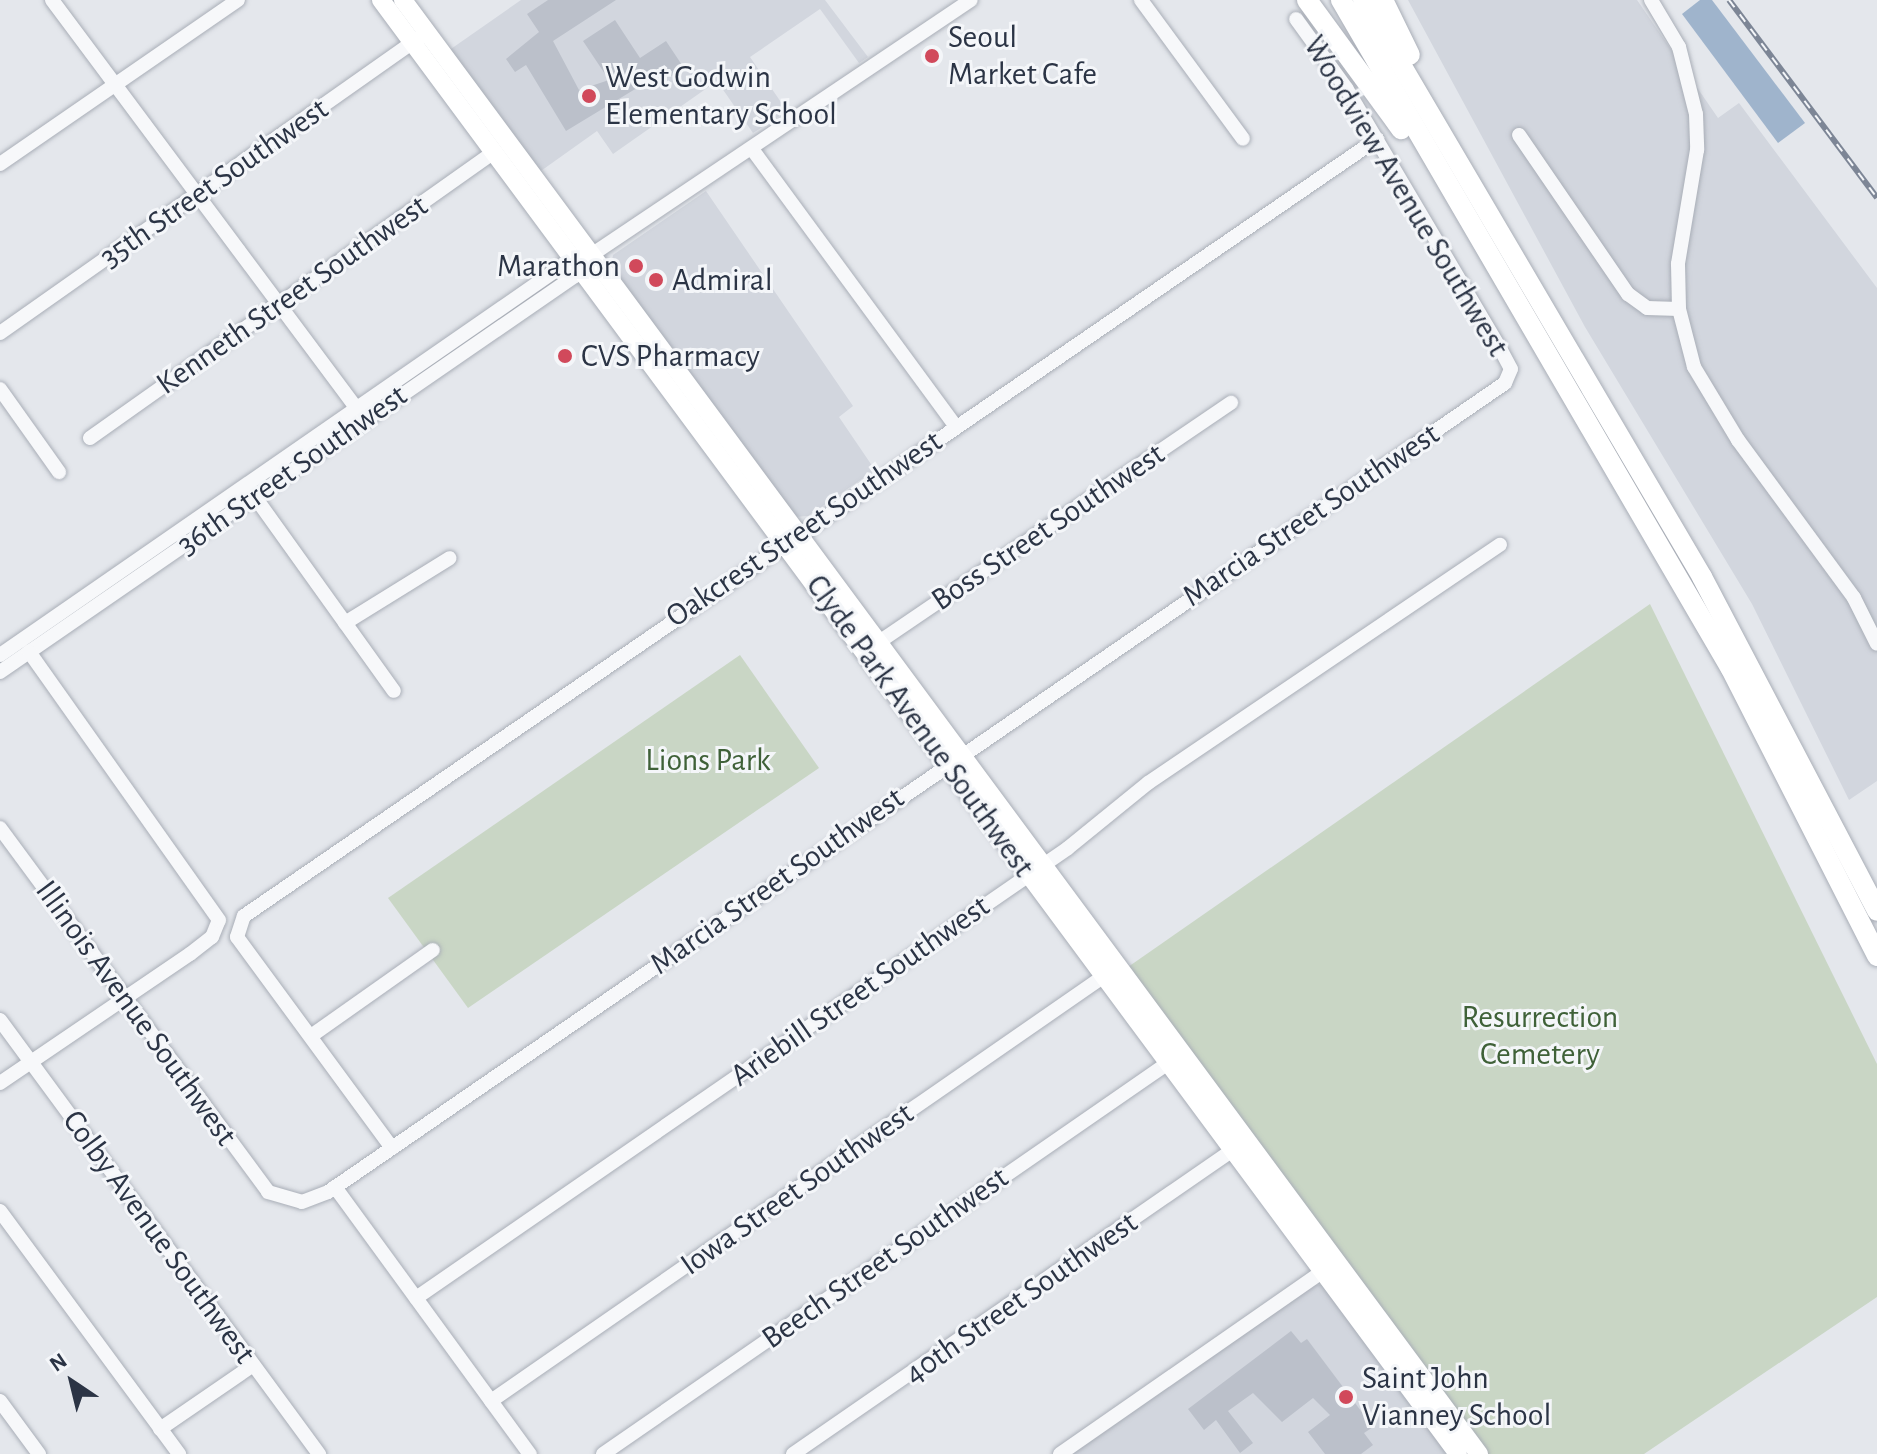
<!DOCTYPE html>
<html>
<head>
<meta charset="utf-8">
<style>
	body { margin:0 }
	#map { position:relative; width:1877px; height:1454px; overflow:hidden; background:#e4e7ec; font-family:"Alegreya Sans",sans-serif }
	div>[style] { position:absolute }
	.built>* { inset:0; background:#d2d6de }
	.green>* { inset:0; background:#c9d6c5 }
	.water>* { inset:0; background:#9fb4cc }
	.building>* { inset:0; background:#bbc0ca }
	.roads { filter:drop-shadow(0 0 2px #a9aeb7) drop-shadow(0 0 2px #a9aeb7) }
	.minor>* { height:14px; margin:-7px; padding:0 7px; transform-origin:7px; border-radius:7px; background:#f7f8fa }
	.major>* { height:18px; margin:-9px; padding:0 9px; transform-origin:9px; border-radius:9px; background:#fff }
	.highway>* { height:20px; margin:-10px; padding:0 10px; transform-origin:10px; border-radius:10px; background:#fff }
	.rail>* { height:6px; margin-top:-3px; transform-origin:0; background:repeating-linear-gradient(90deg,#f4f6f9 0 9px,#7d8696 0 18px); box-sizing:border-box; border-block:2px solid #7d8696 }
	.dots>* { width:22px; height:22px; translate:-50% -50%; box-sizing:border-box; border:4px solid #f4f6f9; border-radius:50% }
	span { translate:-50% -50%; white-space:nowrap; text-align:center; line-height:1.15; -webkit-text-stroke:6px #f4f6f9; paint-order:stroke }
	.poi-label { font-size:32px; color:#2b3445 }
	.left { translate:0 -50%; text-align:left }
	.right { translate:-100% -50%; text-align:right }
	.street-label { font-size:32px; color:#2b3445 }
	.park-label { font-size:32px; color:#3f6138 }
	.north { position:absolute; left:32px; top:1342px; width:80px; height:80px; -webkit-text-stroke:6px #f4f6f9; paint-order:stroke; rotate:325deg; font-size:22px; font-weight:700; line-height:32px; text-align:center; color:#2b3445 }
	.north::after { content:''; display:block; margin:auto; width:28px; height:36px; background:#2b3445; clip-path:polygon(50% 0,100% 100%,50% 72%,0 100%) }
</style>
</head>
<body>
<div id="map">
	<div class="built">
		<div style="clip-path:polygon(521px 0,825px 0,868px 57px,859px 63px,820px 9px,750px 57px,787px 111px,753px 133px,717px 81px,613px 154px,597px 131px,538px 173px,448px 51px)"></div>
		<div style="clip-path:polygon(1408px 0,1637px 0,1718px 118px,1739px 103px,1877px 288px,1877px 781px,1849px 800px,1752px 604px,1585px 327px)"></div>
		<div style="clip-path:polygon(706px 191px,853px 406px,839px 417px,875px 470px,808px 516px,793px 517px,611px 269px,613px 255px)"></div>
		<div style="clip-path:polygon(1312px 1285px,1324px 1285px,1450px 1454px,1069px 1454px)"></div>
	</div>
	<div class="green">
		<div style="clip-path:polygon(1650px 604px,1877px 1064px,1877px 1297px,1644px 1454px,1487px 1454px,1128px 967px)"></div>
		<div style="clip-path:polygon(740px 655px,819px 768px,468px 1008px,388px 898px)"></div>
	</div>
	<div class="water">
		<div style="clip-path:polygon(1700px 0,1712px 0,1805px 123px,1778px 143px,1682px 14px)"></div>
	</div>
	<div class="building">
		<div style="clip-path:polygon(548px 0,616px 0,553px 41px,579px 90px,609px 80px,583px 41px,615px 20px,640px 58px,666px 41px,684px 68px,670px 77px,660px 74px,566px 131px,526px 65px,515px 72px,506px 59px,539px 32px,527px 14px)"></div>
		<div style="clip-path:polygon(1291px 1331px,1301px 1343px,1307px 1339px,1373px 1427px,1364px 1433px,1373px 1445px,1361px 1454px,1325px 1454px,1308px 1432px,1330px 1415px,1313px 1398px,1282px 1422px,1253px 1393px,1228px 1411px,1253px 1443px,1240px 1453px,1216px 1420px,1204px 1430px,1188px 1409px)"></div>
	</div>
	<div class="roads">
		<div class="minor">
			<div style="left:52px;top:0;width:520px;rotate:53.28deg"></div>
			<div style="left:1141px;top:0;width:172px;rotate:53.7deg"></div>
			<div style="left:1651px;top:0;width:55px;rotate:59.2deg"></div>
			<div style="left:1679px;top:47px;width:69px;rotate:75.8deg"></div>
			<div style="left:1696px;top:114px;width:36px;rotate:88deg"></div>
			<div style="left:1697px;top:150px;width:116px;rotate:99.5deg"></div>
			<div style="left:1678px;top:264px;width:45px;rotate:88.7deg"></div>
			<div style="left:1679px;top:309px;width:60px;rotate:75.5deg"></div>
			<div style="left:1694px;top:367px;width:85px;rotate:58.9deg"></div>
			<div style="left:1738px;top:440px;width:196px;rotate:53.7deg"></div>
			<div style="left:1854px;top:598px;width:51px;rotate:63.4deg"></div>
			<div style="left:1519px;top:135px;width:193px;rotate:55.6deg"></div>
			<div style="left:1628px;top:294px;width:24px;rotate:36deg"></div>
			<div style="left:1647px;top:308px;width:32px;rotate:2deg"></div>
			<div style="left:752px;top:149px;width:343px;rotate:53.7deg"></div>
			<div style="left:0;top:164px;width:289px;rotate:-34.6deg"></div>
			<div style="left:0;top:333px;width:514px;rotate:-35.17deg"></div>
			<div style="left:0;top:389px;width:102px;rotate:54.6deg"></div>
			<div style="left:90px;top:438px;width:495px;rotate:-35.3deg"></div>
			<div style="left:250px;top:490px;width:247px;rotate:54.4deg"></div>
			<div style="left:345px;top:623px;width:123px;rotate:-31.8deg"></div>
			<div style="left:873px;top:646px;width:433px;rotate:-34.2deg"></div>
			<div style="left:0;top:655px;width:687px;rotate:-34.68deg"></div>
			<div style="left:565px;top:264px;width:13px"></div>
			<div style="left:578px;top:264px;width:473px;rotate:-33.9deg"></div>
			<div style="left:0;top:672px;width:698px;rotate:-34.56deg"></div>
			<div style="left:575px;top:276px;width:12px;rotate:-76deg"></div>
			<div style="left:0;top:828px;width:452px;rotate:53.6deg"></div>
			<div style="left:268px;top:1192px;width:35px;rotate:16deg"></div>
			<div style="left:302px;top:1202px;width:28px;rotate:-21deg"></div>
			<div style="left:328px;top:1192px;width:1428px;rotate:-34.5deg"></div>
			<div style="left:1505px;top:383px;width:15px;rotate:-67deg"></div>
			<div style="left:1511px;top:369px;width:21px;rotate:-118deg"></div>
			<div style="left:1501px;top:350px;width:304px;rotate:-120.6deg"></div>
			<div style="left:1346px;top:88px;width:85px;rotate:-125.9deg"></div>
			<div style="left:0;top:1020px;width:539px;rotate:53.68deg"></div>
			<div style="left:311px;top:1036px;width:149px;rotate:-35.2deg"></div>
			<div style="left:0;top:1083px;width:230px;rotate:-34.2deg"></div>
			<div style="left:190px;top:954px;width:28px;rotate:-38deg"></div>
			<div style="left:212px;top:937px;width:18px;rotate:-68deg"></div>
			<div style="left:219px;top:920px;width:329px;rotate:-125.3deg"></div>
			<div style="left:392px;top:1148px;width:262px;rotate:-126.3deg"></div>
			<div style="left:237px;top:937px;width:22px;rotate:-72deg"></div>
			<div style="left:244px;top:916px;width:1374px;rotate:-34.44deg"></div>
			<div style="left:335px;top:1187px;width:331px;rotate:53.9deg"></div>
			<div style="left:0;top:1211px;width:302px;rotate:53.6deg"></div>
			<div style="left:416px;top:1298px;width:792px;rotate:-34.61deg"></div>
			<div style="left:1068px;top:848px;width:103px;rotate:-39.1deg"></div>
			<div style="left:1148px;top:783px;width:425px;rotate:-34.1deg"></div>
			<div style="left:0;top:1401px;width:66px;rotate:53.7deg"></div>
			<div style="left:491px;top:1401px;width:746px;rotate:-34.73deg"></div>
			<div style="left:160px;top:1429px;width:113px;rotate:-34.5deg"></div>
			<div style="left:603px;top:1454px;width:687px;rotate:-34.68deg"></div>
			<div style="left:793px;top:1454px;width:543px;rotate:-34.66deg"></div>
			<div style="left:1060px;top:1454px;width:328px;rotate:-34.8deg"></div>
		</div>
		<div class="major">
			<div style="left:381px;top:0;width:1809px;rotate:53.47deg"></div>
			<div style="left:403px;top:0;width:1809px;rotate:53.5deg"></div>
		</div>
		<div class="highway">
			<div style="left:1307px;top:0;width:160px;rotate:53.9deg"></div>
			<div style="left:1341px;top:0;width:774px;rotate:59.76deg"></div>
			<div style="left:1731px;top:669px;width:322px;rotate:63deg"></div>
			<div style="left:1363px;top:0;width:669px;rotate:59.56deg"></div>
			<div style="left:1702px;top:577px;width:377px;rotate:62.3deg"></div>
			<div style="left:1383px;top:0;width:61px;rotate:63.9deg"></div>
		</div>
	</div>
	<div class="rail">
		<div style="left:1729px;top:0;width:247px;rotate:53.2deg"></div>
	</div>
	<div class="dots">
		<div style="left:932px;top:56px;background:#d1495b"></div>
		<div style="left:589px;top:96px;background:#d1495b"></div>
		<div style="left:636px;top:266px;background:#d1495b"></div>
		<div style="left:656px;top:280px;background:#d1495b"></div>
		<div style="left:565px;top:356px;background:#d1495b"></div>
		<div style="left:1346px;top:1397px;background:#d1495b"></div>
	</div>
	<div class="poi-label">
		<span class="left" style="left:948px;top:56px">Seoul<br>Market Cafe</span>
		<span class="left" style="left:605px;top:96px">West Godwin<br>Elementary School</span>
		<span class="right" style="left:620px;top:266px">Marathon</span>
		<span class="left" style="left:672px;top:280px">Admiral</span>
		<span class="left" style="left:581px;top:356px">CVS Pharmacy</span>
		<span class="left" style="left:1362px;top:1397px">Saint John<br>Vianney School</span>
	</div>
	<div class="street-label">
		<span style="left:214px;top:183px;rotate:-35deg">35th Street Southwest</span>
		<span style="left:1406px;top:196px;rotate:59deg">Woodview Avenue Southwest</span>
		<span style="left:292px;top:295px;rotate:-35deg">Kenneth Street Southwest</span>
		<span style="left:292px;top:470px;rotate:-35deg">36th Street Southwest</span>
		<span style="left:1311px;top:515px;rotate:-34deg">Marcia Street Southwest</span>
		<span style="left:1048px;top:527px;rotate:-34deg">Boss Street Southwest</span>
		<span style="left:804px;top:529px;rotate:-34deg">Oakcrest Street Southwest</span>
		<span style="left:920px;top:726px;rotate:54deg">Clyde Park Avenue Southwest</span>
		<span style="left:777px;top:881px;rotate:-35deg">Marcia Street Southwest</span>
		<span style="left:860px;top:991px;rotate:-35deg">Ariebill Street Southwest</span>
		<span style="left:136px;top:1013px;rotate:54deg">Illinois Avenue Southwest</span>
		<span style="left:797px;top:1189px;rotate:-35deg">Iowa Street Southwest</span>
		<span style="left:159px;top:1237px;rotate:54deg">Colby Avenue Southwest</span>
		<span style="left:885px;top:1258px;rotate:-35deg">Beech Street Southwest</span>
		<span style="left:1021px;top:1298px;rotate:-35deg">40th Street Southwest</span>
	</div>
	<div class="park-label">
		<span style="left:708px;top:760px">Lions Park</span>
		<span style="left:1540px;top:1036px">Resurrection<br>Cemetery</span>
	</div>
	<div class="north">N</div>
</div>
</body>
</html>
